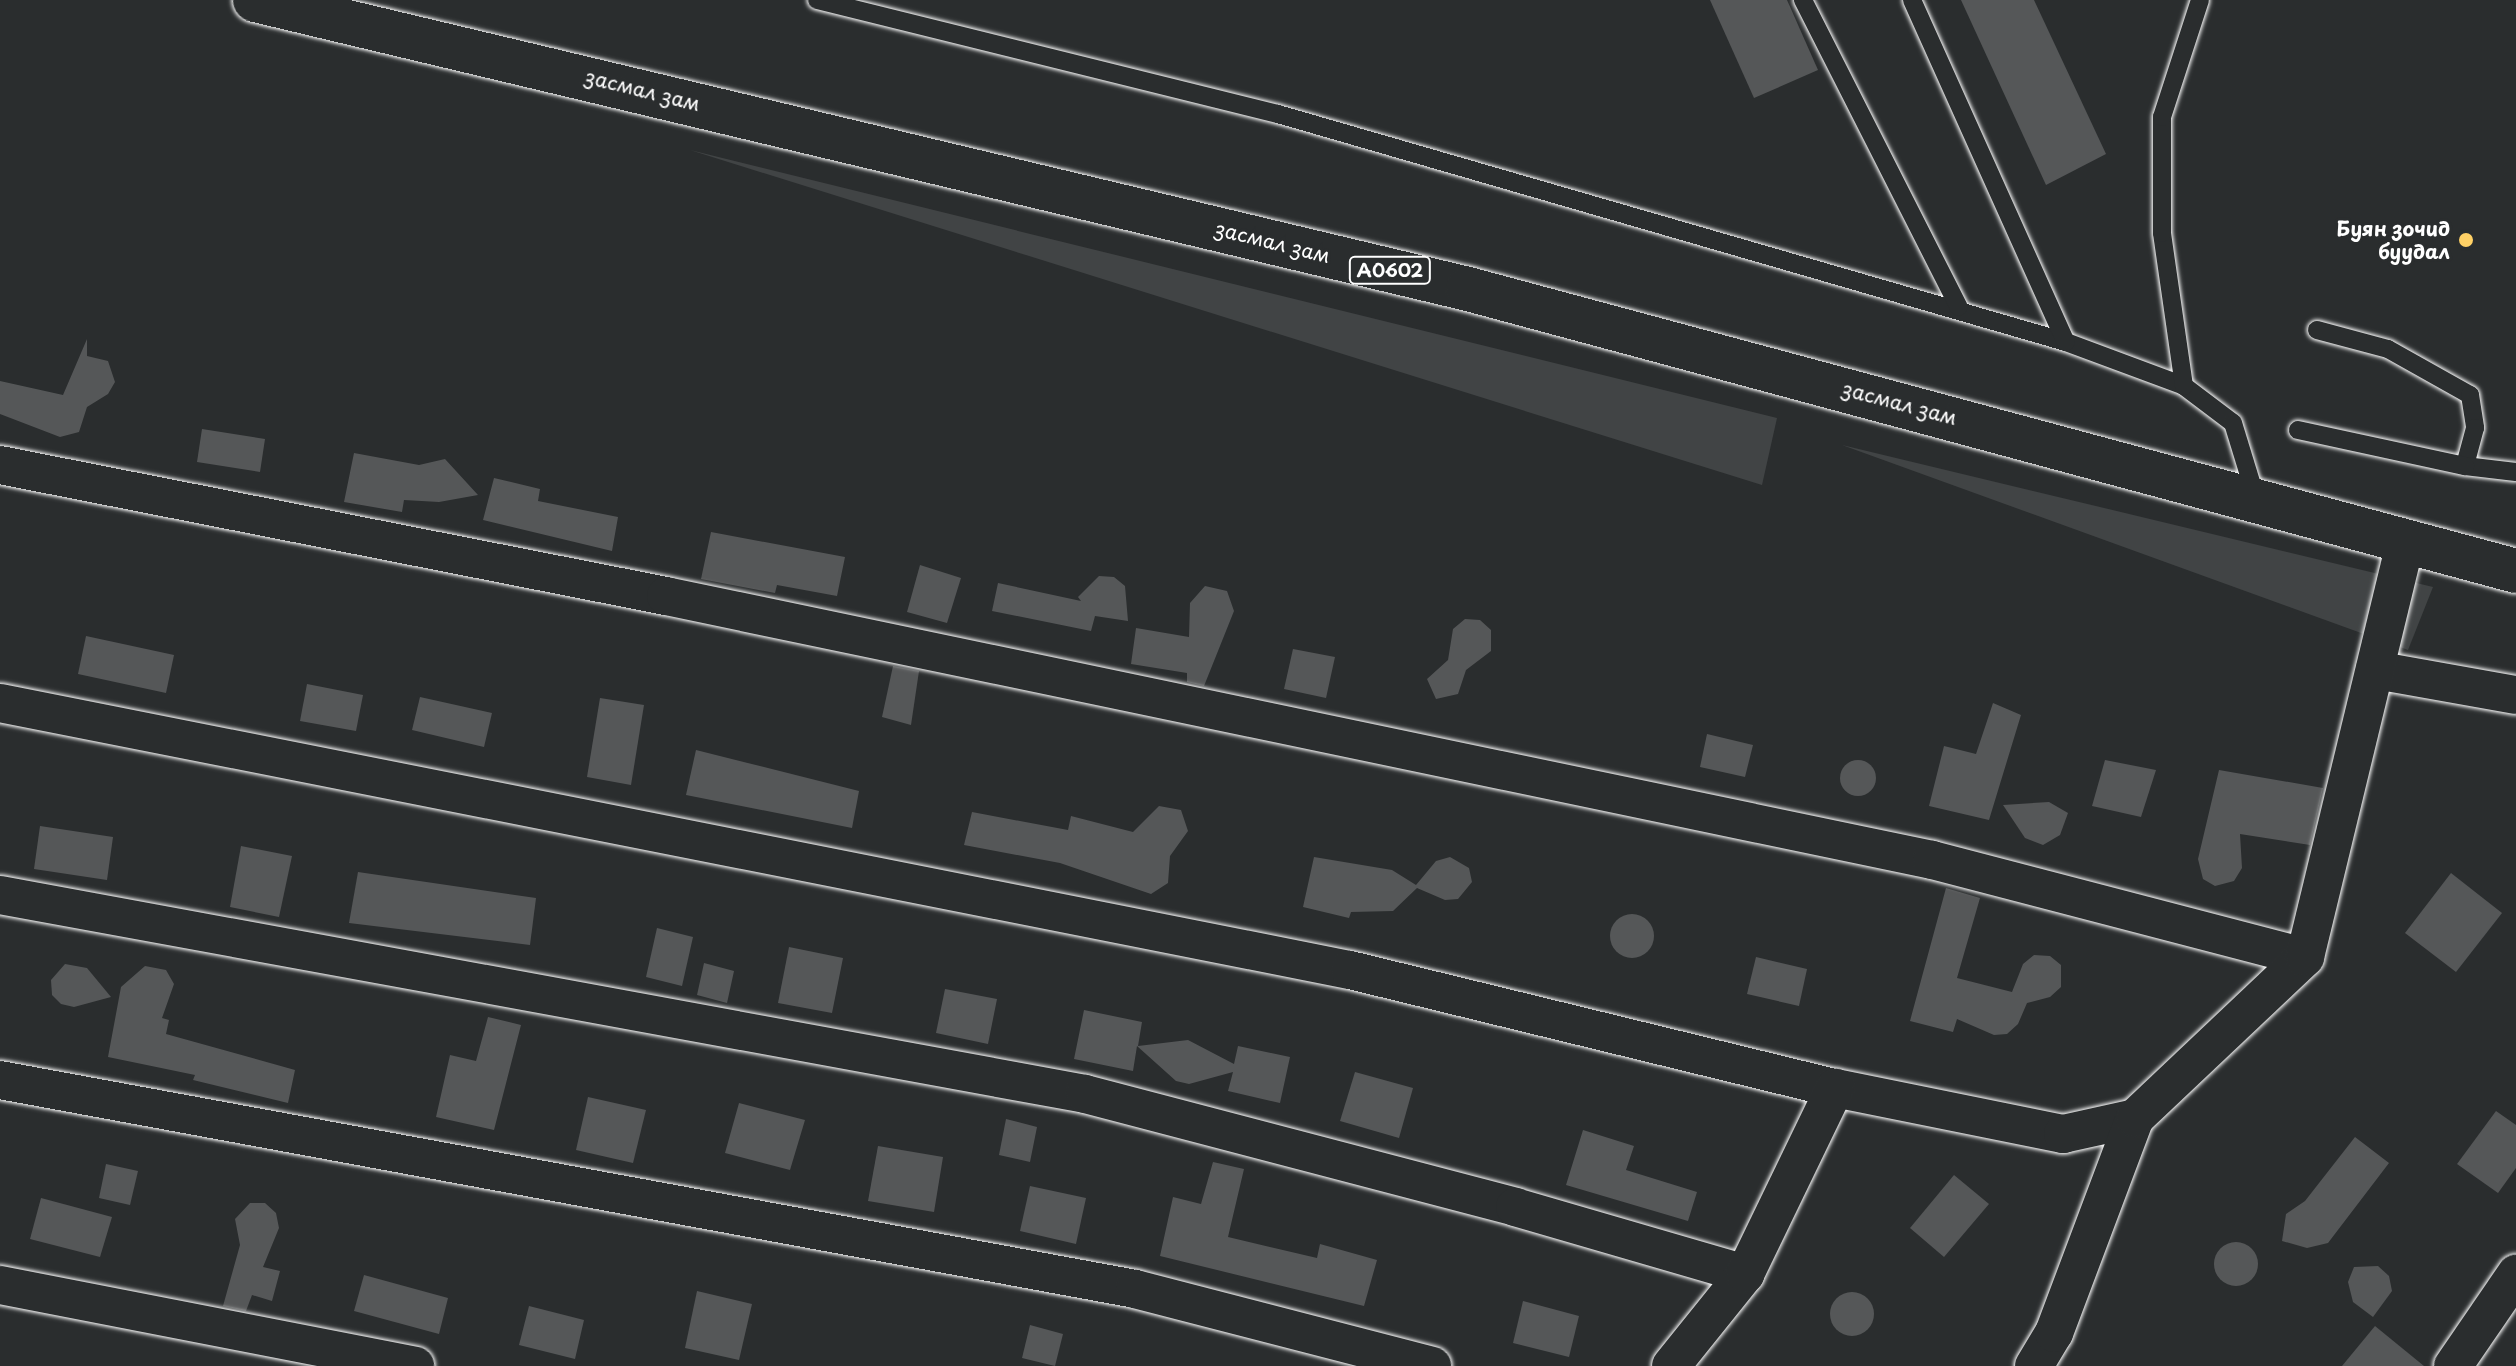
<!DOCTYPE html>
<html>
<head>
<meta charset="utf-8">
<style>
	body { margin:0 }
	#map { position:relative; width:2516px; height:1366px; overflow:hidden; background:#2a2d2e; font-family:"Playpen Sans",sans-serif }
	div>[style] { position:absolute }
	.green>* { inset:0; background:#414445 }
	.building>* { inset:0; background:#555758 }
	.round { border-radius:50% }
	.roads { filter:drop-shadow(0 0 2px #fff) drop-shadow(0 0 2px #fff) }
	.service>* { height:18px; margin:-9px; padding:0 9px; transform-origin:9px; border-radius:9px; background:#2a2d2e }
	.minor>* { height:38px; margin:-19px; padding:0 19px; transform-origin:19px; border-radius:19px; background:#2a2d2e }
	.trunk>* { height:44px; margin:-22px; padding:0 22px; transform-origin:22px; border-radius:22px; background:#2a2d2e }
	.dots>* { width:22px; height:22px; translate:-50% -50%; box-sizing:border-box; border:4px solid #2a2d2e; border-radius:50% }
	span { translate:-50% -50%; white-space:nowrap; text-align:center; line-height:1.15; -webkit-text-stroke:6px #2a2d2e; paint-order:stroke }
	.shield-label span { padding:2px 6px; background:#2a2d2e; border:2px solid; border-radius:6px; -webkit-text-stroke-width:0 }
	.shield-label { font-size:18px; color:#fff; font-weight:700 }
	.street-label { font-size:20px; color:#fff }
	.poi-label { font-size:20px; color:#fff; font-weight:700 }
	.right { translate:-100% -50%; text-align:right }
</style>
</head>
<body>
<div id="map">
	<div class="green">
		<div style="clip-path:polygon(690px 150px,1777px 418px,1762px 485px)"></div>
		<div style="clip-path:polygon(1842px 445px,2433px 587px,2408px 650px)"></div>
	</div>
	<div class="building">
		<div style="clip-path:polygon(1710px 0,1787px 0,1818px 70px,1754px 98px)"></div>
		<div style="clip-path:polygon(1961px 0,2034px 0,2106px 154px,2046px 185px)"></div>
		<div style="clip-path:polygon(87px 339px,87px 356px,108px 361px,115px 382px,108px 394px,87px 407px,79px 432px,60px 437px,0 414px,0 381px,63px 395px)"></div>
		<div style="clip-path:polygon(202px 429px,265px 439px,260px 472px,197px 462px)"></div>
		<div style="clip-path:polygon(354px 453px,419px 465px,445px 459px,478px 495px,439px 502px,404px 500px,402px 512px,344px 502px)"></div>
		<div style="clip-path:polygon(494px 478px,540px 489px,538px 501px,618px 517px,612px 551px,483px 520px)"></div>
		<div style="clip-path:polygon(711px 532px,845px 557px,837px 596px,777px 585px,775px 593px,701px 579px)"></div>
		<div style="clip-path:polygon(920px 565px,961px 578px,947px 623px,907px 612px)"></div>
		<div style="clip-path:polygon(1099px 576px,1114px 577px,1125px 586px,1128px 621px,1095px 616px,1091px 631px,992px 611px,998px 583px,1081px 601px,1078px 597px)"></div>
		<div style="clip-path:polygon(1205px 586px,1227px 591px,1234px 611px,1204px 686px,1187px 682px,1187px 673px,1131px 664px,1136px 628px,1189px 637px,1190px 603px)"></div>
		<div style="clip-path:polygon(1465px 619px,1480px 620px,1491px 630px,1491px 651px,1466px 670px,1458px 694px,1436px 699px,1427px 679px,1448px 660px,1453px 629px)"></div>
		<div style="clip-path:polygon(86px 636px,174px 655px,166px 693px,78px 674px)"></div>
		<div style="clip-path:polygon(1293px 649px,1335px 657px,1326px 698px,1284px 689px)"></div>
		<div style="clip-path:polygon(893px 666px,919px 671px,911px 725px,882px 717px)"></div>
		<div style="clip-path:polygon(307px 684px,363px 695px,356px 731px,300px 721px)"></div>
		<div style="clip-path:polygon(420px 697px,492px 713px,484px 747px,412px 730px)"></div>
		<div style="clip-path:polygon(600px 698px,644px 705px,631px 785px,587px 777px)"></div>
		<div style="clip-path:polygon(1993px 703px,2021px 715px,1989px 820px,1929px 806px,1944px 746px,1976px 754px)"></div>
		<div style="clip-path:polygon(1707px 734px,1753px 745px,1745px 777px,1700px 767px)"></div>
		<div style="clip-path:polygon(696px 750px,859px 791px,852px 828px,686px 795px)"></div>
		<div style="clip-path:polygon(2105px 760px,2156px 770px,2141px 817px,2092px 806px)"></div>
		<div class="round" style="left:1840px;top:760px;width:36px;height:36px"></div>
		<div style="clip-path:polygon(2219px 770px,2323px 788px,2310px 845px,2240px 834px,2242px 868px,2234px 881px,2215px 886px,2203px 879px,2198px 859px)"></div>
		<div style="clip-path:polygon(2049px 802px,2068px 813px,2060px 835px,2043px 845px,2025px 838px,2003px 805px)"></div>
		<div style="clip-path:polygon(1159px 806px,1181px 810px,1188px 831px,1170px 856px,1168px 883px,1151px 894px,1060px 863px,964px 845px,972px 812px,1068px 830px,1071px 816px,1133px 832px)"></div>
		<div style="clip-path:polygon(40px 826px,113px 837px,107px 880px,34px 869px)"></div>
		<div style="clip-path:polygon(241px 846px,292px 856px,279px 917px,230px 907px)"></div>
		<div style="clip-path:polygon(1314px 857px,1392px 870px,1416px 885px,1436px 861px,1450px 857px,1469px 868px,1472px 882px,1458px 899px,1445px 900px,1417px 888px,1393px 911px,1351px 912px,1349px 918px,1303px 907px)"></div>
		<div style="clip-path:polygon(358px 872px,536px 898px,530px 945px,349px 923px)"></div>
		<div style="clip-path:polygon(2451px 873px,2502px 913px,2456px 972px,2405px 933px)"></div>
		<div style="clip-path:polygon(1946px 888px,1980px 898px,1957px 978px,2012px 992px,2023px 964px,2034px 955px,2050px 956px,2061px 965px,2061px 987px,2050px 997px,2027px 1003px,2018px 1024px,2007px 1034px,1994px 1035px,1957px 1019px,1953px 1032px,1910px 1021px)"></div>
		<div class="round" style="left:1610px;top:914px;width:44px;height:44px"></div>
		<div style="clip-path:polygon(657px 928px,693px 937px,682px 986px,646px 977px)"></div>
		<div style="clip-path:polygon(789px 947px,843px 958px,832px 1013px,778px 1003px)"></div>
		<div style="clip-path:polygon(1756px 957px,1807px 969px,1799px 1006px,1747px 994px)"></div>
		<div style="clip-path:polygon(704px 963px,734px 971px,727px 1003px,697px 995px)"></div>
		<div style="clip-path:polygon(65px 964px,87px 968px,111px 997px,74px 1007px,61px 1004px,52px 995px,51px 980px)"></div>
		<div style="clip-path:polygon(145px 966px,166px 970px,174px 984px,162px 1018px,169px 1020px,166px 1034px,295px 1070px,288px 1103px,193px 1080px,195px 1075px,108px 1057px,121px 987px)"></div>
		<div style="clip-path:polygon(945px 989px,997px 999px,988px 1044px,936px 1033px)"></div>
		<div style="clip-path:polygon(1084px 1010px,1142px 1022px,1138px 1046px,1188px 1040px,1234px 1064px,1238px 1046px,1290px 1057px,1280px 1103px,1228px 1091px,1233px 1072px,1189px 1084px,1176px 1081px,1137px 1046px,1133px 1071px,1074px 1059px)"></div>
		<div style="clip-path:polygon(488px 1017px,521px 1025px,494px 1130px,436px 1117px,450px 1055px,476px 1061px)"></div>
		<div style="clip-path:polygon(1355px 1072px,1413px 1088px,1399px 1138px,1340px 1121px)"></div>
		<div style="clip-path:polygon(588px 1097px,646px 1110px,633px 1163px,576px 1150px)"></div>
		<div style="clip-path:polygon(739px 1103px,805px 1120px,790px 1170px,725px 1153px)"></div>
		<div style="clip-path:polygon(2496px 1111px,2516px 1125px,2516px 1168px,2498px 1193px,2457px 1164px)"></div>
		<div style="clip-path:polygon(1006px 1119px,1037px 1127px,1030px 1162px,999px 1155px)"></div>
		<div style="clip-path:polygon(1583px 1130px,1634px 1146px,1626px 1170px,1697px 1192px,1688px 1221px,1566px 1185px)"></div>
		<div style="clip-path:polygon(2355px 1137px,2389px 1163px,2328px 1243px,2307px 1248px,2282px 1241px,2286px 1214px,2305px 1201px)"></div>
		<div style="clip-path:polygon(878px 1146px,943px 1157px,934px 1212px,868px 1201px)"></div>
		<div style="clip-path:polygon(1213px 1162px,1244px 1169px,1228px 1237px,1317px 1258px,1320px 1244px,1377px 1260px,1364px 1306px,1160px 1256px,1173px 1197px,1201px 1204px)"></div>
		<div style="clip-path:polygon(106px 1164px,138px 1171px,130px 1205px,99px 1198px)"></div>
		<div style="clip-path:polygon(1954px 1175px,1989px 1204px,1944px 1257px,1910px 1228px)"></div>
		<div style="clip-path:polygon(1030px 1186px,1086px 1198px,1076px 1244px,1020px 1231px)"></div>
		<div style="clip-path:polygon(41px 1198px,112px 1217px,100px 1257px,30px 1239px)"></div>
		<div style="clip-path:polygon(250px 1203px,265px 1203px,276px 1213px,279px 1228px,263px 1267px,280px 1271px,272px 1301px,252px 1295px,246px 1311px,223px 1306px,240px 1245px,235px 1219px)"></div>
		<div class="round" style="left:2214px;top:1242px;width:44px;height:44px"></div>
		<div style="clip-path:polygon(2378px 1266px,2389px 1276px,2392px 1291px,2373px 1317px,2353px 1302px,2348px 1282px,2354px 1267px)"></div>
		<div style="clip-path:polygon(364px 1275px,448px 1298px,439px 1334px,354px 1311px)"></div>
		<div style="clip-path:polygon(697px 1291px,752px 1304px,739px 1360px,685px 1348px)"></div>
		<div class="round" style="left:1830px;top:1292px;width:44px;height:44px"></div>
		<div style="clip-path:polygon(1523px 1301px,1579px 1316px,1569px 1357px,1513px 1343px)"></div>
		<div style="clip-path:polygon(529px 1306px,584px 1320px,575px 1359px,519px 1345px)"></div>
		<div style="clip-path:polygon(1030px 1325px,1063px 1334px,1055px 1366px,1022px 1358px)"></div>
		<div style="clip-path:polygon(2375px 1326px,2424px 1366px,2342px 1366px)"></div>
	</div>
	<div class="roads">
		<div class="service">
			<div style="left:817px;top:0;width:475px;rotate:13.9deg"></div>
			<div style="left:1278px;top:114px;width:820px;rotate:16.14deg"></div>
			<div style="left:2066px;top:342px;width:126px;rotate:20.4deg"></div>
			<div style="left:2184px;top:386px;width:61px;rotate:37.1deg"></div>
			<div style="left:2233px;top:423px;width:78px;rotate:73deg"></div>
			<div style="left:1803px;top:0;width:344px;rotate:63.1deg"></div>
			<div style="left:1912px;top:0;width:375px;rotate:65.8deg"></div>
			<div style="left:2317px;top:330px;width:73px;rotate:15deg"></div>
			<div style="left:2388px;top:349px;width:94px;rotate:29.3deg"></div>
			<div style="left:2470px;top:395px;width:33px;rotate:81deg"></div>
			<div style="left:2475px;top:428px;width:39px;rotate:105deg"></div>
			<div style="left:2465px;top:466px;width:51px;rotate:6.7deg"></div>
			<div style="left:2184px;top:386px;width:155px;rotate:-98.2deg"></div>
			<div style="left:2162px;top:233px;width:116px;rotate:-90deg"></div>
			<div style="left:2162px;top:117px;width:123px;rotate:-72deg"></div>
			<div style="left:2298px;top:430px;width:171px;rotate:12.2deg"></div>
		</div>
		<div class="minor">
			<div style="left:0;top:465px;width:679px;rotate:11.13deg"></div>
			<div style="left:666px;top:596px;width:1293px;rotate:11.78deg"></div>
			<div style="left:1932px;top:860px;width:385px;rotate:14.6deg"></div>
			<div style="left:2375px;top:670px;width:143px;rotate:10.1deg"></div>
			<div style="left:0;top:703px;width:1376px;rotate:11.19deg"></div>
			<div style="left:1350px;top:970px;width:499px;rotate:13.7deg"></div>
			<div style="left:1835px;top:1088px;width:233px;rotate:11.4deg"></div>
			<div style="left:2063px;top:1134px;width:74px;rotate:-12.5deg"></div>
			<div style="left:0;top:895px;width:1103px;rotate:10.39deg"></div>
			<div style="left:1085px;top:1094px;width:445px;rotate:14.7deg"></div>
			<div style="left:1515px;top:1207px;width:240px;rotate:16.2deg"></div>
			<div style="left:0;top:1080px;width:1154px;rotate:10.43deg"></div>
			<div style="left:1135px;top:1289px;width:307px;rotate:14.5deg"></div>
			<div style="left:0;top:1285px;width:423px;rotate:11deg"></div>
			<div style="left:1671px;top:1366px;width:118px;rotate:-51.2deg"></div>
			<div style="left:1745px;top:1274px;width:207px;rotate:-64.2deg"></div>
			<div style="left:2034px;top:1366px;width:39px;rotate:-59deg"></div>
			<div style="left:2054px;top:1333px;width:230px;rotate:-69.4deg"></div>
			<div style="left:2135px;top:1118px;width:234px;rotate:-43.4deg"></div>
			<div style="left:2305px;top:957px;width:424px;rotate:-76.4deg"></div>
			<div style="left:2453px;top:1366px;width:112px;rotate:-55.6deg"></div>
		</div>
		<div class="trunk">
			<div style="left:255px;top:0;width:1247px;rotate:13.4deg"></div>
			<div style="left:1468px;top:289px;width:1085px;rotate:15.06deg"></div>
		</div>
	</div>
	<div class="dots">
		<div style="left:2466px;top:240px;background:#ffd166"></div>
	</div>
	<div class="shield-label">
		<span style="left:1390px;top:270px">A0602</span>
	</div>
	<div class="street-label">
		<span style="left:643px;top:90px;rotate:14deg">засмал зам</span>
		<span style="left:1273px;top:242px;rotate:14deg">засмал зам</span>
		<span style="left:1900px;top:403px;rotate:15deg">засмал зам</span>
	</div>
	<div class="poi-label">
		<span class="right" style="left:2450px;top:240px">Буян зочид<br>буудал</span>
	</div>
</div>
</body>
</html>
